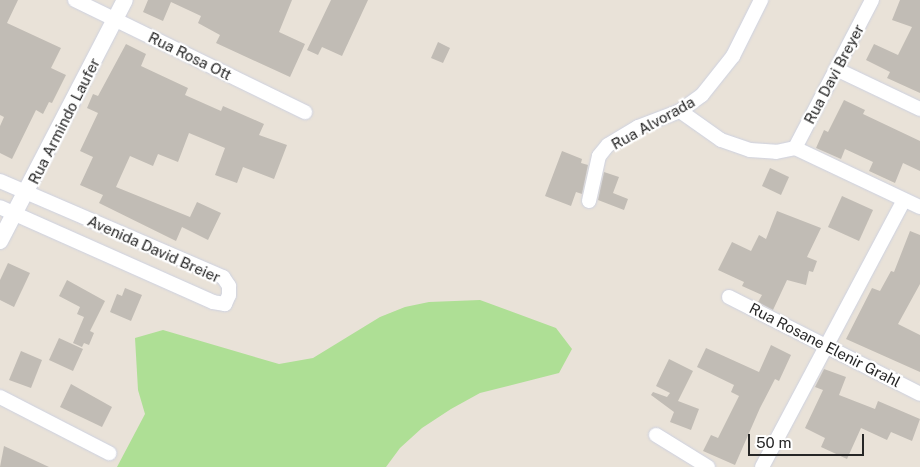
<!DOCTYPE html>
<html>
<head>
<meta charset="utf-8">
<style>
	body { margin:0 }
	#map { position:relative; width:920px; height:467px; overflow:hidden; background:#e9e2d8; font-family:"Public Sans",sans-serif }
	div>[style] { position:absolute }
	.green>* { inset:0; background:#aedf95 }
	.building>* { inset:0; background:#c1bcb5 }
	.roads { filter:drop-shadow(0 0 1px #cdd1e0) drop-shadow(0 0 1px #cdd1e0) }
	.minor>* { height:14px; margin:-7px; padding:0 7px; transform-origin:7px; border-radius:7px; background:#fff }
	.tertiary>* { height:16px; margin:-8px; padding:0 8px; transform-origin:8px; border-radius:8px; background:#fff }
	span { translate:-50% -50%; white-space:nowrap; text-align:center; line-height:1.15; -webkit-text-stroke:4.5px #fff; paint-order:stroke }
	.street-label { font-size:15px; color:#262626 }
	.scale { position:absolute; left:748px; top:434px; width:116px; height:22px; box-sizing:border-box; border:2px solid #262626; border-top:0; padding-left:6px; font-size:15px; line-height:18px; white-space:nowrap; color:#262626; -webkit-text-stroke:4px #fff; paint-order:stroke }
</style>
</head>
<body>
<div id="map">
	<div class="green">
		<div style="clip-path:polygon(480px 300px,556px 328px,572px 349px,559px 373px,480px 393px,451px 409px,422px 428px,400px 448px,386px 467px,117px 467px,145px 414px,138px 390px,135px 338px,163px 330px,279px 364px,313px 358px,380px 317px,405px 307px,429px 302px)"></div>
	</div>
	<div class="building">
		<div style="clip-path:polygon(0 0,18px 0,7px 23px,61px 48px,51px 68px,66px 75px,52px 103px,49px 102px,43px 114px,36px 110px,12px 159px,0 153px,0 126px,4px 117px,0 115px)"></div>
		<div style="clip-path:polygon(148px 0,292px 0,279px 32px,305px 44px,290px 77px,216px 43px,220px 35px,198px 23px,201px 16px,171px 2px,163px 21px,143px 12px)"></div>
		<div style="clip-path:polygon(331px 0,368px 0,342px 56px,322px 47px,318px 55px,307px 50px)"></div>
		<div style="clip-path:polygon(900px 0,920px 0,920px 93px,887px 78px,890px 72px,866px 60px,874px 44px,898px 55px,912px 27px,892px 20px)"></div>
		<div style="clip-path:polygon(438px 42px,450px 48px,443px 63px,431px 58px)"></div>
		<div style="clip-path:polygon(126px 44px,146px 54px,141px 66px,188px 88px,185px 95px,221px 111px,223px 106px,264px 124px,259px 135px,287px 145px,274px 179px,243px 167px,237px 183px,215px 175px,225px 148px,189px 133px,178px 162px,158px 154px,153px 166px,130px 156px,116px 187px,190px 217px,197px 202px,221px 213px,208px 240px,182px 227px,176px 241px,99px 203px,103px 195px,80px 185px,93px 157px,80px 151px,98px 113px,87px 108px,93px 94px,98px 96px)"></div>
		<div style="clip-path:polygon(844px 100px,865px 110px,863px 114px,920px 141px,920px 171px,903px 163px,895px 183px,869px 171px,873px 162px,845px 149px,841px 159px,816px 148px,824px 130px,828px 132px)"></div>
		<div style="clip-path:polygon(562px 151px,582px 159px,581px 163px,588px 165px,582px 194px,576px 192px,571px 206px,545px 196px)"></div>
		<div style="clip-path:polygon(770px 168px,789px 177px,781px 195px,762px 186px)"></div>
		<div style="clip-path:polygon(604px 172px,619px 177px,613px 193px,628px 199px,624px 210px,598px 200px)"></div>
		<div style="clip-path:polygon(842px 196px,873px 210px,859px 241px,828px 227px)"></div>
		<div style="clip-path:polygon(777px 211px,821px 228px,807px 257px,817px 261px,813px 272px,809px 271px,806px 285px,787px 280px,773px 310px,758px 302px,762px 295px,742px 286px,744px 282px,718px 270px,732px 242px,751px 251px,759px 235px,766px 239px)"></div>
		<div style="clip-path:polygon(910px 231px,920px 235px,920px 284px,898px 324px,920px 335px,920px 372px,846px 339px,872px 288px,880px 291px,891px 271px,894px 272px)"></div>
		<div style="clip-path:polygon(8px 263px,30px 273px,14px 307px,0 300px,0 280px)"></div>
		<div style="clip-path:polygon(67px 280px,105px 301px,90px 331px,94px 333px,89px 345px,84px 343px,82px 347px,73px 343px,84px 317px,77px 314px,80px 307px,59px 296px)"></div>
		<div style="clip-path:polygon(125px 288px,142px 295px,131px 321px,110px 312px,117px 294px,122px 296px)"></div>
		<div style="clip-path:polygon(59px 338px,83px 349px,73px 371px,49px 360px)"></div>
		<div style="clip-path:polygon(771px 345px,791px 355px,779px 381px,775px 379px,760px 408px,735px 465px,703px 451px,711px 435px,718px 438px,739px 396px,731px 392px,734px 385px,697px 367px,706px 348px,759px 372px)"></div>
		<div style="clip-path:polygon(21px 351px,42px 360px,31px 388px,9px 380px)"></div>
		<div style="clip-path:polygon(669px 359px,693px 371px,678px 401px,699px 409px,691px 430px,670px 422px,674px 412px,651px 395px,653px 392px,667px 397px,670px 393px,656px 386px)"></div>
		<div style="clip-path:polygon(824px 369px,846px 377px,839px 395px,875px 409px,878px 401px,920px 419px,912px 441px,891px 432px,887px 440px,861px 428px,847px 459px,821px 447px,825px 438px,805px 428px,823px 390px,815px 387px)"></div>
		<div style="clip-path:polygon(71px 384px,112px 407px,102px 427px,60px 407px)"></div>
		<div style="clip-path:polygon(4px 446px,49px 467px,0 467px)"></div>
	</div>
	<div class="roads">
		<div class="minor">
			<div style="left:75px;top:0;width:256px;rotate:26deg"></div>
			<div style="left:836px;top:69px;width:93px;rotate:25.5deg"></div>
			<div style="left:680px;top:111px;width:50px;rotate:35.3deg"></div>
			<div style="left:721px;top:140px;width:31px;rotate:19deg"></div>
			<div style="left:750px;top:150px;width:26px;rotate:4deg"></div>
			<div style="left:776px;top:152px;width:19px;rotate:-12deg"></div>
			<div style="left:795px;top:148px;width:167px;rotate:-62.5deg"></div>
			<div style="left:795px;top:148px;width:138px;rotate:25.3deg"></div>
			<div style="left:0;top:181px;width:243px;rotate:23.3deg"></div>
			<div style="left:223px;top:277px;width:11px;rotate:56deg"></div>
			<div style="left:229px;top:286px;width:9px;rotate:90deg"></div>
			<div style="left:229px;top:295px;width:10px;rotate:114deg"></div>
			<div style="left:225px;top:304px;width:12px;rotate:-171deg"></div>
			<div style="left:213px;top:302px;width:233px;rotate:-156deg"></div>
			<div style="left:589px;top:201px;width:46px;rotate:-77.5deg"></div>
			<div style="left:599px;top:156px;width:14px;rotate:-51deg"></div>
			<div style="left:608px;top:145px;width:35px;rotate:-31deg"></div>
			<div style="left:638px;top:127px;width:45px;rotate:-20.9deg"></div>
			<div style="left:680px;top:111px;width:27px;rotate:-36deg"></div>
			<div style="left:702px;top:95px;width:50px;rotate:-51.5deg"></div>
			<div style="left:733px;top:56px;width:63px;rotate:-63.4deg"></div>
			<div style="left:729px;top:297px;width:214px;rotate:26.9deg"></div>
			<div style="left:0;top:397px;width:123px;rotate:27.2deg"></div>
			<div style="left:656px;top:435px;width:61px;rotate:31.6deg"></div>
			<div style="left:762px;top:467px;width:302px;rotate:-62deg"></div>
		</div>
		<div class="tertiary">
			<div style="left:0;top:241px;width:271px;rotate:-62.6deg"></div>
		</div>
	</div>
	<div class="street-label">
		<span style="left:190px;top:56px;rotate:26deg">Rua Rosa Ott</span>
		<span style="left:834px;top:74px;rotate:-62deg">Rua Davi Breyer</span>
		<span style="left:64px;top:121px;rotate:-63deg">Rua Armindo Laufer</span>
		<span style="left:653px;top:123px;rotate:-29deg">Rua Alvorada</span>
		<span style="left:154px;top:249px;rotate:24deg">Avenida David Breier</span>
		<span style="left:825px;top:345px;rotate:27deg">Rua Rosane Elenir Grahl</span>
	</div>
	<div class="scale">50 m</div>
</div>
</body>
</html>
